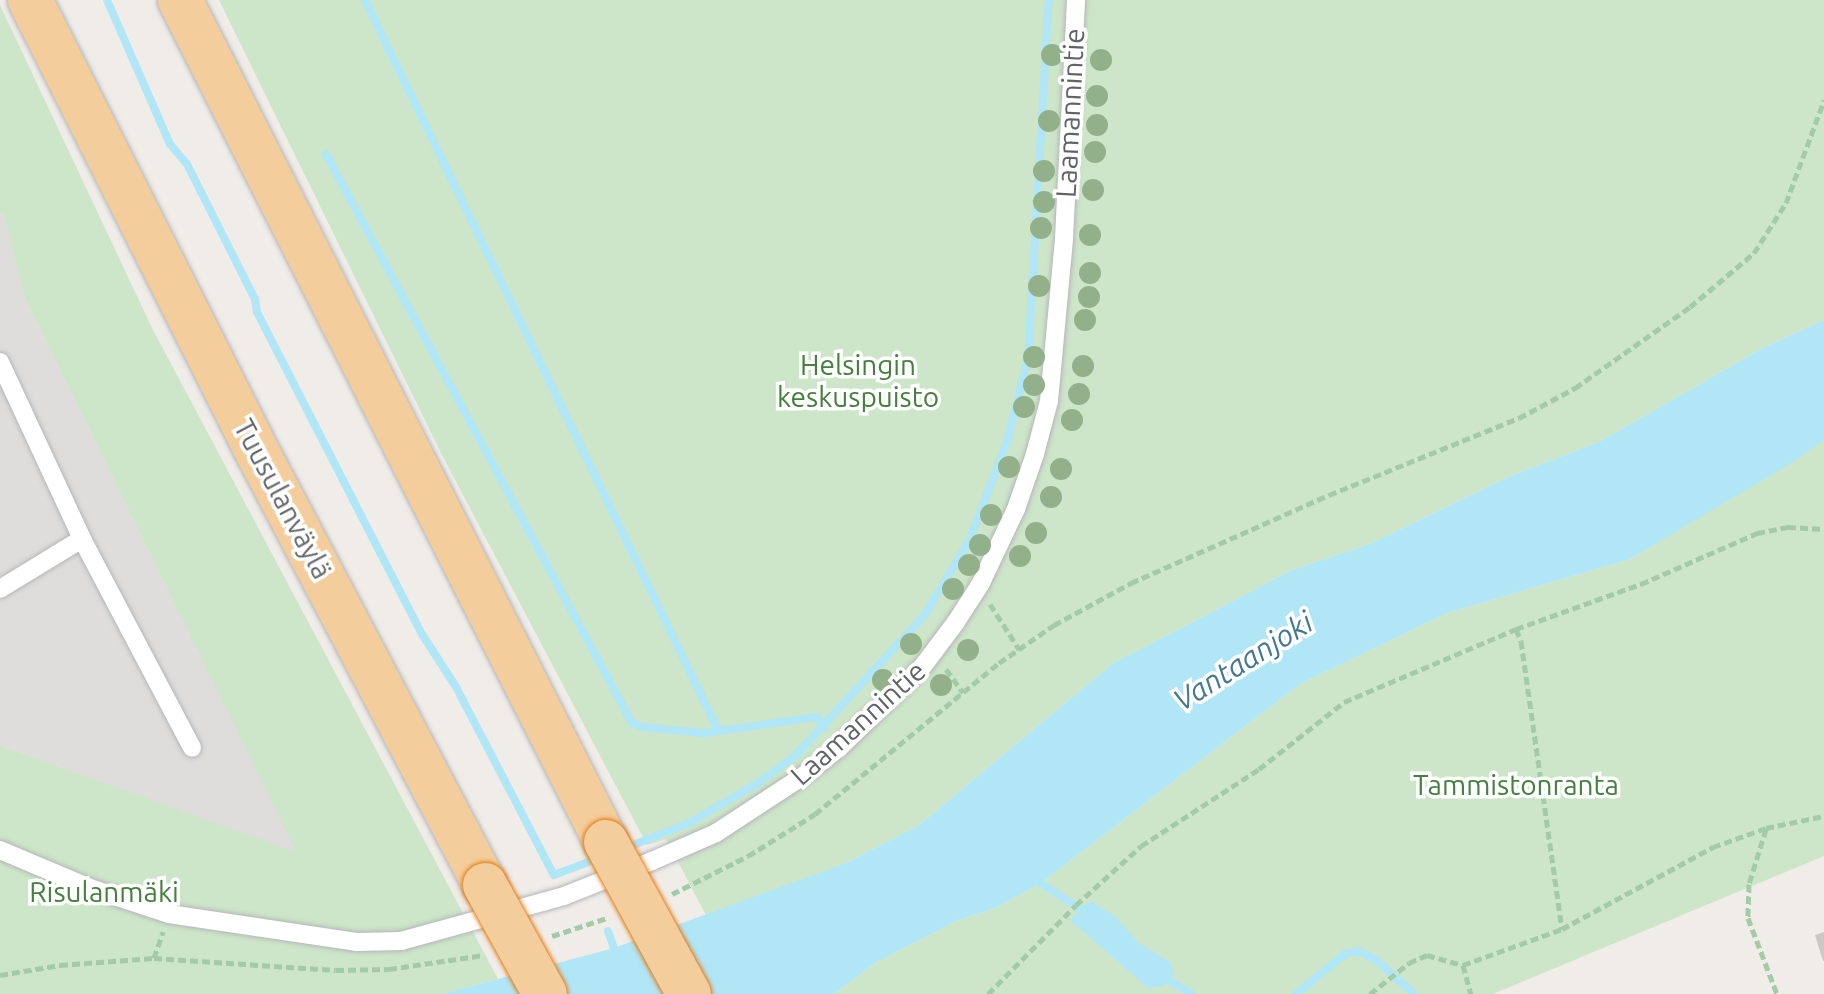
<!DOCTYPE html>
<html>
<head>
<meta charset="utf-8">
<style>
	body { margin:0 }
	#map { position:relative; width:1824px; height:994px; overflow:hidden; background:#f0ede9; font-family:Ubuntu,sans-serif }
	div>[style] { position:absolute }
	.industrial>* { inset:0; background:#dfdddb }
	.green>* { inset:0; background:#cde5c8 }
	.water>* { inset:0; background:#b1e6f7 }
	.stream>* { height:8px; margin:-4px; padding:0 4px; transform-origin:4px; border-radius:4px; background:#b1e6f7 }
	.building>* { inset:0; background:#ccc8c5 }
	.path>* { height:5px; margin-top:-2.5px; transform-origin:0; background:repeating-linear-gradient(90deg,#a4cba8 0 8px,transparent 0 12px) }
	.roads { filter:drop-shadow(0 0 2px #b4b6b9) drop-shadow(0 0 2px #b4b6b9) }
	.service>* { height:18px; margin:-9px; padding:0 9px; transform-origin:9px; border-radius:9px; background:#fff }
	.motorway>* { height:44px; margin:-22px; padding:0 22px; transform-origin:22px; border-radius:22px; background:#f4cd9c }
	.bridges { filter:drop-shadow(0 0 2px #e37d16) drop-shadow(0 0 2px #e37d16) }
	.motorway-bridge>* { height:44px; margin:-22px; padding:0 22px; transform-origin:22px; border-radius:22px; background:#f4cd9c }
	.trees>* { width:22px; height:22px; margin:-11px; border-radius:50%; background:#92b18b }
	span { translate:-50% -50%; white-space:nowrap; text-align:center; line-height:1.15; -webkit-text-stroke:7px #fff; paint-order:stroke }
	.street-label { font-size:28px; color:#606467 }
	.park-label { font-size:28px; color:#46803e }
	.water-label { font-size:30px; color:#447790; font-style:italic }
</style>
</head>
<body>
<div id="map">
	<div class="industrial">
		<div style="clip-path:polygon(3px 212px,24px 296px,297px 853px,0 745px,0 215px)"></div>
	</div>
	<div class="green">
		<div style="clip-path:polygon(219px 0,1824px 0,1824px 320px,1763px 348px,1599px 442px,1506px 478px,1370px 544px,1292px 570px,1112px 664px,918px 826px,846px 863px,707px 917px,666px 839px,647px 845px,442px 455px)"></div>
		<div style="clip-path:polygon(0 5px,152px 328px,498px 979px,442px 994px,0 994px,0 745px,296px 852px,24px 296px,3px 213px,0 215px)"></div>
		<div style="clip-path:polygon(1824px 440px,1824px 856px,1493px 994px,834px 994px,875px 963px,958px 920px,993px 909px,1041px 883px,1300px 684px,1447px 613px,1630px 559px)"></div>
	</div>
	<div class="water">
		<div style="clip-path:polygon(1824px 320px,1824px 440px,1796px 460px,1630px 559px,1447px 613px,1300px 684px,1041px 883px,993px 909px,958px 920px,875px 963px,834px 994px,442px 994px,614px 948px,846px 863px,918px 826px,1112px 664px,1292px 570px,1370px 544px,1506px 478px,1599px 442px,1763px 348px)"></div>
		<div style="clip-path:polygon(1090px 901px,1115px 916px,1140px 944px,1169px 961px,1174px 972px,1170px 981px,1163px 986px,1148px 988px,1070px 920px)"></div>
	</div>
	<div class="stream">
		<div style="left:107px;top:0;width:157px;rotate:66.4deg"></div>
		<div style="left:170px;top:144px;width:26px;rotate:50deg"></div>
		<div style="left:187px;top:164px;width:151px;rotate:63.3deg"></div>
		<div style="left:255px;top:299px;width:13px;rotate:81deg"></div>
		<div style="left:257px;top:312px;width:362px;rotate:62.9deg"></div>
		<div style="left:422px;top:634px;width:63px;rotate:57.3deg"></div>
		<div style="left:456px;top:687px;width:212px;rotate:62.5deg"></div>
		<div style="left:554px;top:875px;width:51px;rotate:-20.6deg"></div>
		<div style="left:365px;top:0;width:811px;rotate:64.19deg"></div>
		<div style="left:326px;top:154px;width:646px;rotate:61.73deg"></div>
		<div style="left:632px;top:723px;width:11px;rotate:22deg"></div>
		<div style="left:642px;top:727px;width:62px;rotate:5.5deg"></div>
		<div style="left:704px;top:733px;width:114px;rotate:-8.1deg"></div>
		<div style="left:817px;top:717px;width:13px;rotate:58deg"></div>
		<div style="left:626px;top:848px;width:70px;rotate:-21.8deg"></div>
		<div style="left:691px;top:822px;width:78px;rotate:-30.2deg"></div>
		<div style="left:758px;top:783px;width:47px;rotate:-36.4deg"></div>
		<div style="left:796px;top:755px;width:189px;rotate:-47.4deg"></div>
		<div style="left:924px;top:616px;width:90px;rotate:-59.1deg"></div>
		<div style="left:970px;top:539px;width:104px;rotate:-69.1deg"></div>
		<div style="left:1007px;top:442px;width:86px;rotate:-75.8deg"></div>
		<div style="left:1028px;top:359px;width:360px;rotate:-86.7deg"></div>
		<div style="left:1034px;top:879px;width:67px;rotate:32.7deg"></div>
		<div style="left:608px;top:931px;width:18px;rotate:71deg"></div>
		<div style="left:1161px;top:975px;width:36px;rotate:32deg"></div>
		<div style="left:1296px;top:994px;width:63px;rotate:-39.2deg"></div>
		<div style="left:1345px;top:954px;width:14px;rotate:-12deg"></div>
		<div style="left:1359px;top:951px;width:19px;rotate:28deg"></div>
		<div style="left:1376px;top:960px;width:51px;rotate:41.8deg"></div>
	</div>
	<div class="building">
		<div style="clip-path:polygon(1824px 932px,1824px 961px,1823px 961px,1815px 935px)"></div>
	</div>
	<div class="path">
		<div style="left:990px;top:604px;width:54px;rotate:57.2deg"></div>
		<div style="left:1516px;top:629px;width:133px;rotate:-19.8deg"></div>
		<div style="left:1641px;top:584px;width:127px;rotate:-23.7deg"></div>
		<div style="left:1757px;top:533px;width:32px;rotate:-11deg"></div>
		<div style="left:1788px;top:527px;width:36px;rotate:3deg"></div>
		<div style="left:946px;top:669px;width:29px;rotate:54deg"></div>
		<div style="left:1766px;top:829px;width:58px;rotate:107.2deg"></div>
		<div style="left:1749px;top:884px;width:34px;rotate:92deg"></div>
		<div style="left:1748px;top:918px;width:81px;rotate:69.1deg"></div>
		<div style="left:672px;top:894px;width:85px;rotate:-26.6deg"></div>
		<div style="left:748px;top:856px;width:79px;rotate:-32.1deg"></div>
		<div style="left:815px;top:814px;width:238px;rotate:-39.4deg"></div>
		<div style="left:999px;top:663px;width:67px;rotate:-34.6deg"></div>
		<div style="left:1054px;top:625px;width:88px;rotate:-28.6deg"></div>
		<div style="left:1131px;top:583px;width:217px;rotate:-24deg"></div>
		<div style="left:1329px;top:495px;width:205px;rotate:-22.1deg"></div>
		<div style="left:1519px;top:418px;width:64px;rotate:-28.2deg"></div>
		<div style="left:1575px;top:388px;width:141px;rotate:-35.2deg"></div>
		<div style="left:1690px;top:307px;width:84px;rotate:-40.2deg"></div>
		<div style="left:1754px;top:253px;width:59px;rotate:-57.4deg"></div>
		<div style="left:1786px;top:203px;width:110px;rotate:-69.7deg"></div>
		<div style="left:552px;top:936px;width:58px;rotate:-18.1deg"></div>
		<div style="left:154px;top:958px;width:28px;rotate:-71deg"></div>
		<div style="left:1463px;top:965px;width:30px;rotate:75deg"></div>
		<div style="left:0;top:975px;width:61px;rotate:-9.5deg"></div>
		<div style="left:60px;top:965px;width:94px;rotate:-4.3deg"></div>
		<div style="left:154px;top:958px;width:182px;rotate:3.8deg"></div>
		<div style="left:336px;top:970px;width:53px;rotate:-1.1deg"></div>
		<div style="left:389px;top:969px;width:96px;rotate:-8.4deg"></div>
		<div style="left:988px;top:994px;width:125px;rotate:-45.3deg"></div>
		<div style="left:1076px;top:905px;width:88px;rotate:-42.2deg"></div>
		<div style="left:1141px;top:846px;width:141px;rotate:-33.1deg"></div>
		<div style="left:1259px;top:769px;width:108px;rotate:-38.2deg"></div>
		<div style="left:1344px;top:702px;width:187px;rotate:-23deg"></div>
		<div style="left:1516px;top:629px;width:13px;rotate:67deg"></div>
		<div style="left:1521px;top:641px;width:291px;rotate:81.9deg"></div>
		<div style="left:1370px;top:994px;width:50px;rotate:-38.5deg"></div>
		<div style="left:1409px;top:963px;width:20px;rotate:-24deg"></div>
		<div style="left:1427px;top:955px;width:37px;rotate:16deg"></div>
		<div style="left:1463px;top:965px;width:105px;rotate:-20deg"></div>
		<div style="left:1562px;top:929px;width:172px;rotate:-28.5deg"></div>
		<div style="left:1713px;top:847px;width:56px;rotate:-19.7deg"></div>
		<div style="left:1766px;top:828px;width:59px;rotate:-11.7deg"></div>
	</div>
	<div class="roads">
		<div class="service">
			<div style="left:0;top:362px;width:195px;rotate:65.1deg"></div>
			<div style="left:82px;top:539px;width:236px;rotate:62.2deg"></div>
			<div style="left:0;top:589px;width:96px;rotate:-31.4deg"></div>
			<div style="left:0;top:850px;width:98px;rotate:22.9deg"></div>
			<div style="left:90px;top:888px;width:83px;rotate:18.2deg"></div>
			<div style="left:169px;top:914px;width:189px;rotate:8.5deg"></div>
			<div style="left:356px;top:942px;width:45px;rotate:-1.3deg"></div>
			<div style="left:401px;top:941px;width:169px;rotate:-15.4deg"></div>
			<div style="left:564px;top:896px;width:95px;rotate:-21.7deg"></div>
			<div style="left:652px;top:861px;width:70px;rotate:-23.6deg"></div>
			<div style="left:716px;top:833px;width:104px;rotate:-33.2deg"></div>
			<div style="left:803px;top:776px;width:46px;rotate:-37.9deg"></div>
			<div style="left:839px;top:748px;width:117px;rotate:-44.3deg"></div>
			<div style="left:923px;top:666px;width:55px;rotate:-53.1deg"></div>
			<div style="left:956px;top:622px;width:46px;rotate:-57.3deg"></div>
			<div style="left:981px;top:583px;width:82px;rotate:-64.7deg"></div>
			<div style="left:1016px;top:509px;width:58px;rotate:-70.9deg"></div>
			<div style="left:1035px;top:454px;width:55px;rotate:-75.2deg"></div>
			<div style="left:1049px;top:401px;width:164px;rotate:-84.7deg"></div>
			<div style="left:1064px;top:238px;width:238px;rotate:-87.1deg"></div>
		</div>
		<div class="motorway">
			<div style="left:30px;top:0;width:492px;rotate:63.3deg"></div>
			<div style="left:251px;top:440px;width:503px;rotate:62.26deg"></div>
			<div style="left:180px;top:0;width:944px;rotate:63.16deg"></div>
		</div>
	</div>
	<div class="bridges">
		<div class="motorway-bridge">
			<div style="left:606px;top:842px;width:173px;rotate:61.4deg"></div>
			<div style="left:485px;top:885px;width:124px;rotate:61.2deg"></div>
		</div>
	</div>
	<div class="trees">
		<div style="left:1052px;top:55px"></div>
		<div style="left:1101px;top:60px"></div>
		<div style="left:1097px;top:96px"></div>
		<div style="left:1049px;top:121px"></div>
		<div style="left:1097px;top:125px"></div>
		<div style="left:1095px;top:152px"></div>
		<div style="left:1044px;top:171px"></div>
		<div style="left:1093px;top:190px"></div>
		<div style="left:1044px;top:202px"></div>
		<div style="left:1041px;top:228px"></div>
		<div style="left:1090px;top:235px"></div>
		<div style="left:1090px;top:273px"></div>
		<div style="left:1039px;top:286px"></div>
		<div style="left:1089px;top:297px"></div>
		<div style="left:1085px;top:320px"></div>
		<div style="left:1034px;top:357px"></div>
		<div style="left:1083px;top:366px"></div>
		<div style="left:1034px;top:385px"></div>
		<div style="left:1079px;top:394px"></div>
		<div style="left:1024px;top:407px"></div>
		<div style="left:1072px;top:420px"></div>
		<div style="left:1009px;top:467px"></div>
		<div style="left:1061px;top:469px"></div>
		<div style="left:1051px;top:497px"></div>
		<div style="left:991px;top:515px"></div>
		<div style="left:1036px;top:533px"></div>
		<div style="left:980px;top:545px"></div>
		<div style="left:1020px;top:556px"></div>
		<div style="left:969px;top:565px"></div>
		<div style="left:953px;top:589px"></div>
		<div style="left:911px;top:644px"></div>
		<div style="left:968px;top:650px"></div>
		<div style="left:883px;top:680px"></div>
		<div style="left:941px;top:685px"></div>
	</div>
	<div class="street-label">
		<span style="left:1070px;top:113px;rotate:-87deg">Laamannintie</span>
		<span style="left:283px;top:499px;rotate:62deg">Tuusulanväylä</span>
		<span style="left:858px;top:723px;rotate:-42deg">Laamannintie</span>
	</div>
	<div class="park-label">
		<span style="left:858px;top:381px">Helsingin<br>keskuspuisto</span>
		<span style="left:1516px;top:785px">Tammistonranta</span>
		<span style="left:104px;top:892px">Risulanmäki</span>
	</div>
	<div class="water-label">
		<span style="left:1243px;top:661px;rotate:-32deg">Vantaanjoki</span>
	</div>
</div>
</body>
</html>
